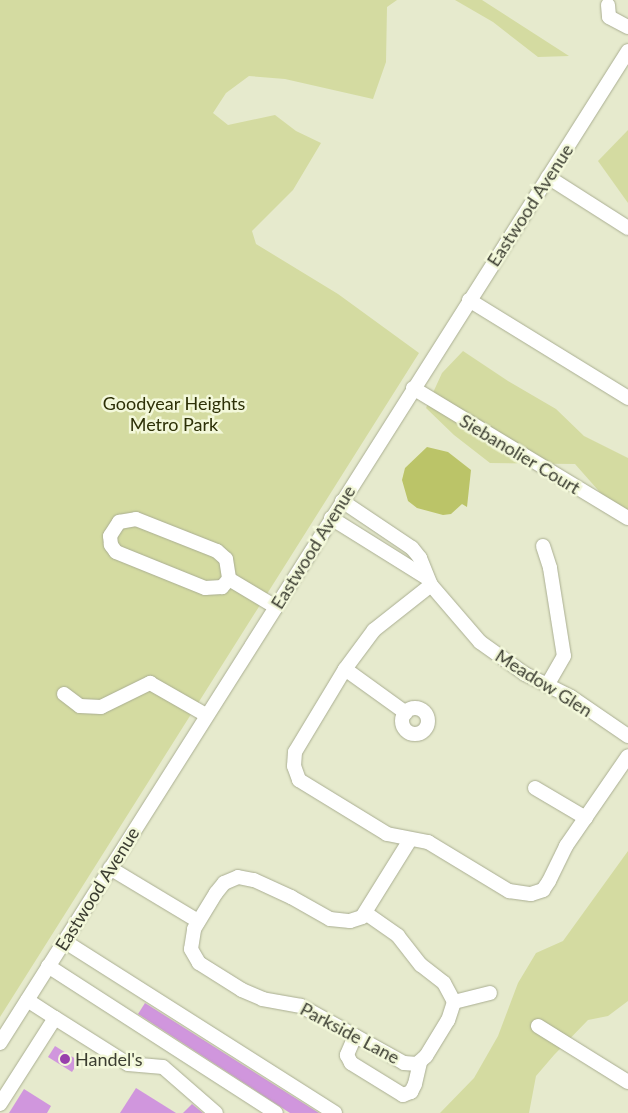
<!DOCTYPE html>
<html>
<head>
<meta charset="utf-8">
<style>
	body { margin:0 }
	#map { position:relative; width:628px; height:1113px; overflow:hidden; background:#e6eacd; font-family:Lato,sans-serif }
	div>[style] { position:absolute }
	.green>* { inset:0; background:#d4dba1 }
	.water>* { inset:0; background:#bbc468 }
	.building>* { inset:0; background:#d096dd }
	.roads { filter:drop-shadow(0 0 1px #aaae92) drop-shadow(0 0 1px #aaae92) }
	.minor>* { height:14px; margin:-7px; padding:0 7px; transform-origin:7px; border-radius:7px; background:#fff }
	.minor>.ring { margin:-7px; padding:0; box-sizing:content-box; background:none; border:14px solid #fff; border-radius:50% }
	.dots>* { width:14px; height:14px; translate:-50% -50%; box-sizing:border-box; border:2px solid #f3f8da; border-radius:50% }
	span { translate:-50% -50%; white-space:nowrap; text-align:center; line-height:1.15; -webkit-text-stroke:5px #f3f8da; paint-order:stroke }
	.street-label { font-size:18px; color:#3b3d31 }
	.park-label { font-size:18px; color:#2d3007 }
	.poi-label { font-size:18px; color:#3b3d31 }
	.left { translate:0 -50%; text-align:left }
</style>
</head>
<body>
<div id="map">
	<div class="green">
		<div style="clip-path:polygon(0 0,397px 0,387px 7px,386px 62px,373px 99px,285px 79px,249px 76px,226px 93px,213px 113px,228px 125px,275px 115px,296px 131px,321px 143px,293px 190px,252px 231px,256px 244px,338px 294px,419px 353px,0 1017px)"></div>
		<div style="clip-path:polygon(455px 0,482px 0,569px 56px,538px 57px,493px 22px)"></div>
		<div style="clip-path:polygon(628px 130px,628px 203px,598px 161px)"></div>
		<div style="clip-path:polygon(463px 351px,508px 381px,556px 409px,584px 436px,628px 458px,628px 524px,575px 464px,490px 463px,454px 435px,426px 408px,442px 373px)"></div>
		<div style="clip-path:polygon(628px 851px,628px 1001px,608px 1016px,588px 1020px,554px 1055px,536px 1076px,529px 1113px,440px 1113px,474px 1078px,498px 1036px,518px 983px,536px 953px,563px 941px)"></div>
	</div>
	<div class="water">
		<div style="clip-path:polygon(427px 447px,448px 452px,471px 470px,467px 507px,462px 504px,451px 514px,443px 515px,417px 508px,408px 501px,402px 480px,405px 468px)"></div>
	</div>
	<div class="building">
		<div style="clip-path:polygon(145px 1003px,319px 1113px,290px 1113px,138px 1014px)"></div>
		<div style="clip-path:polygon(55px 1046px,79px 1061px,72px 1072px,48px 1057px)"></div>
		<div style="clip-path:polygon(136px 1088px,176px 1113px,120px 1113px)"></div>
		<div style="clip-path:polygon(24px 1089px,51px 1106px,47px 1113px,9px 1113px)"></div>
		<div style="clip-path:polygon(192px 1104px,203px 1113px,183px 1113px)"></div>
	</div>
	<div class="roads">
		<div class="minor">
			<div style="left:608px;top:5px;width:12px;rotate:85deg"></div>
			<div style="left:609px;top:17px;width:21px;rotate:28deg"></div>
			<div style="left:548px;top:177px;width:95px;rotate:32.5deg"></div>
			<div style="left:469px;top:300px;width:187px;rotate:31.6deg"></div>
			<div style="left:413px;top:388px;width:251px;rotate:31.2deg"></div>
			<div style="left:342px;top:501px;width:84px;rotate:33.9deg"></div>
			<div style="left:412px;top:548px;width:13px;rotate:51deg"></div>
			<div style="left:420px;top:558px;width:29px;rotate:68deg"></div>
			<div style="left:431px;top:585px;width:75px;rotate:49.3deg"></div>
			<div style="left:480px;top:642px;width:55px;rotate:35.4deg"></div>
			<div style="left:525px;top:674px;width:51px;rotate:26.6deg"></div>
			<div style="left:571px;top:697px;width:69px;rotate:34.4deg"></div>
			<div style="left:331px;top:518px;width:113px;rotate:32deg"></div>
			<div style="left:543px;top:546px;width:23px;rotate:72deg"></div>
			<div style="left:550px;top:568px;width:89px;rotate:81deg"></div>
			<div style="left:564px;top:656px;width:34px;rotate:120deg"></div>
			<div style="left:229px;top:579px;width:11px;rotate:131deg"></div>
			<div style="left:222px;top:587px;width:17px;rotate:177deg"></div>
			<div style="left:205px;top:588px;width:96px;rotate:-158deg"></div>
			<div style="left:116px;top:552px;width:9px;rotate:-126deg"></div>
			<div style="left:111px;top:545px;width:9px;rotate:-96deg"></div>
			<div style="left:110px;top:536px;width:17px;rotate:-57deg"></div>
			<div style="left:119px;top:522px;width:17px;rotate:-10deg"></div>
			<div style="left:136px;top:519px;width:87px;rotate:21.6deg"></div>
			<div style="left:217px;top:551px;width:12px;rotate:42deg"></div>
			<div style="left:226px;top:559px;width:20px;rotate:81deg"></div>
			<div style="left:229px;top:579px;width:55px;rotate:30.8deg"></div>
			<div style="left:431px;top:585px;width:73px;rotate:141.7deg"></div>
			<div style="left:374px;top:630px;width:49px;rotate:126.6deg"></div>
			<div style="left:345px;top:669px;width:97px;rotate:121.1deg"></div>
			<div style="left:295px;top:752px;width:14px;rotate:94deg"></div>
			<div style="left:294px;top:766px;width:15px;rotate:70deg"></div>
			<div style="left:299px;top:780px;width:103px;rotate:31.5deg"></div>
			<div style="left:387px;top:834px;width:42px;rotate:11deg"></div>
			<div style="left:428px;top:842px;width:95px;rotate:31.2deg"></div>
			<div style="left:509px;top:891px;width:22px;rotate:8deg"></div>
			<div style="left:531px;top:894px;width:13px;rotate:-18deg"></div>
			<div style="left:543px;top:890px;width:11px;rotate:-56deg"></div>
			<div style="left:549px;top:881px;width:39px;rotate:-64deg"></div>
			<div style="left:566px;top:846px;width:109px;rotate:-55.4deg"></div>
			<div style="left:345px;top:669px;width:75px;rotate:35.8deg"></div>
			<div style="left:64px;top:694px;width:20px;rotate:37deg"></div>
			<div style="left:80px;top:706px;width:21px;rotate:3deg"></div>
			<div style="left:101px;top:707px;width:55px;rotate:-26.1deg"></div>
			<div style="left:150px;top:683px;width:64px;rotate:29.7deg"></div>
			<div class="ring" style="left:402px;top:708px;width:12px;height:12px"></div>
			<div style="left:535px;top:788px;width:59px;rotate:30.5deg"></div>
			<div style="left:110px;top:868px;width:103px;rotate:31.1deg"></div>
			<div style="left:367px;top:914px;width:38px;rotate:35deg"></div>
			<div style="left:398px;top:936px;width:37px;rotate:52deg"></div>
			<div style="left:421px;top:965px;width:29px;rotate:38deg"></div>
			<div style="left:444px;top:983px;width:21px;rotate:62deg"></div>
			<div style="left:454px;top:1002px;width:19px;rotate:108deg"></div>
			<div style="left:448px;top:1020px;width:42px;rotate:121.4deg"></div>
			<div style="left:426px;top:1056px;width:12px;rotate:138deg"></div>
			<div style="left:417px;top:1064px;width:13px;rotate:-176deg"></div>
			<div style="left:404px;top:1063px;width:118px;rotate:-151deg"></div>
			<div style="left:301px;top:1006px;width:39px;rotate:-170deg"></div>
			<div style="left:263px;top:999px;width:23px;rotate:-157deg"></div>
			<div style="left:242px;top:990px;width:51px;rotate:-147.9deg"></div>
			<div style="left:199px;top:963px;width:16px;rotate:-120deg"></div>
			<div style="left:191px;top:949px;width:20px;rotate:-81deg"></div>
			<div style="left:194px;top:929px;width:42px;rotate:-58.6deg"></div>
			<div style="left:216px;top:893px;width:13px;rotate:-51deg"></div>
			<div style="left:224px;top:883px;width:15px;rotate:-23deg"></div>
			<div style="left:238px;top:877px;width:16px;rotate:11deg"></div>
			<div style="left:254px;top:880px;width:41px;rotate:24.7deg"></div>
			<div style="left:291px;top:897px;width:45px;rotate:29.4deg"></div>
			<div style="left:330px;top:919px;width:20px;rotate:6deg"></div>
			<div style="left:350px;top:921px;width:13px;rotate:-18deg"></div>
			<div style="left:362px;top:917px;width:91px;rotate:-58.1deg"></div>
			<div style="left:64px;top:941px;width:321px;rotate:32.4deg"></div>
			<div style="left:48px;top:966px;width:271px;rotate:32.8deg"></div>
			<div style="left:454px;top:1002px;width:37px;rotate:-14deg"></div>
			<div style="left:55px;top:1018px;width:86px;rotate:32.2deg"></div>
			<div style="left:128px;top:1064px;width:35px;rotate:5deg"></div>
			<div style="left:163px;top:1067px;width:70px;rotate:41deg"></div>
			<div style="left:538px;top:1026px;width:106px;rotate:31.9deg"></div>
			<div style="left:355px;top:1036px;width:21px;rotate:113deg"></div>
			<div style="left:347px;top:1055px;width:9px;rotate:63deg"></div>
			<div style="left:351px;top:1063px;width:61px;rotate:31.6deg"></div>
			<div style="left:403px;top:1095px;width:9px;rotate:-21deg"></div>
			<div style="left:411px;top:1092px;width:9px;rotate:-63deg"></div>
			<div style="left:415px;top:1084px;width:23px;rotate:-77deg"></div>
			<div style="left:0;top:1043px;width:1174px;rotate:-57.66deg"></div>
			<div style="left:0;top:1104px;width:102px;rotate:-57.4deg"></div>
			<div style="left:55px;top:1018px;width:33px;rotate:-147deg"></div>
		</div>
	</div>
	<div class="dots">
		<div style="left:65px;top:1059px;background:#9840ac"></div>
	</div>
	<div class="street-label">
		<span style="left:530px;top:205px;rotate:-57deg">Eastwood Avenue</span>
		<span style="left:520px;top:454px;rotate:31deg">Siebanolier Court</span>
		<span style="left:313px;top:547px;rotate:-58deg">Eastwood Avenue</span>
		<span style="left:544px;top:683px;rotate:32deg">Meadow Glen</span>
		<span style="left:97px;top:889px;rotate:-58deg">Eastwood Avenue</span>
		<span style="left:350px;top:1033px;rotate:28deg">Parkside Lane</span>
	</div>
	<div class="park-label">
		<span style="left:174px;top:414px">Goodyear Heights<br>Metro Park</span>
	</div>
	<div class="poi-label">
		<span class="left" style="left:75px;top:1059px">Handel's</span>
	</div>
</div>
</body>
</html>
